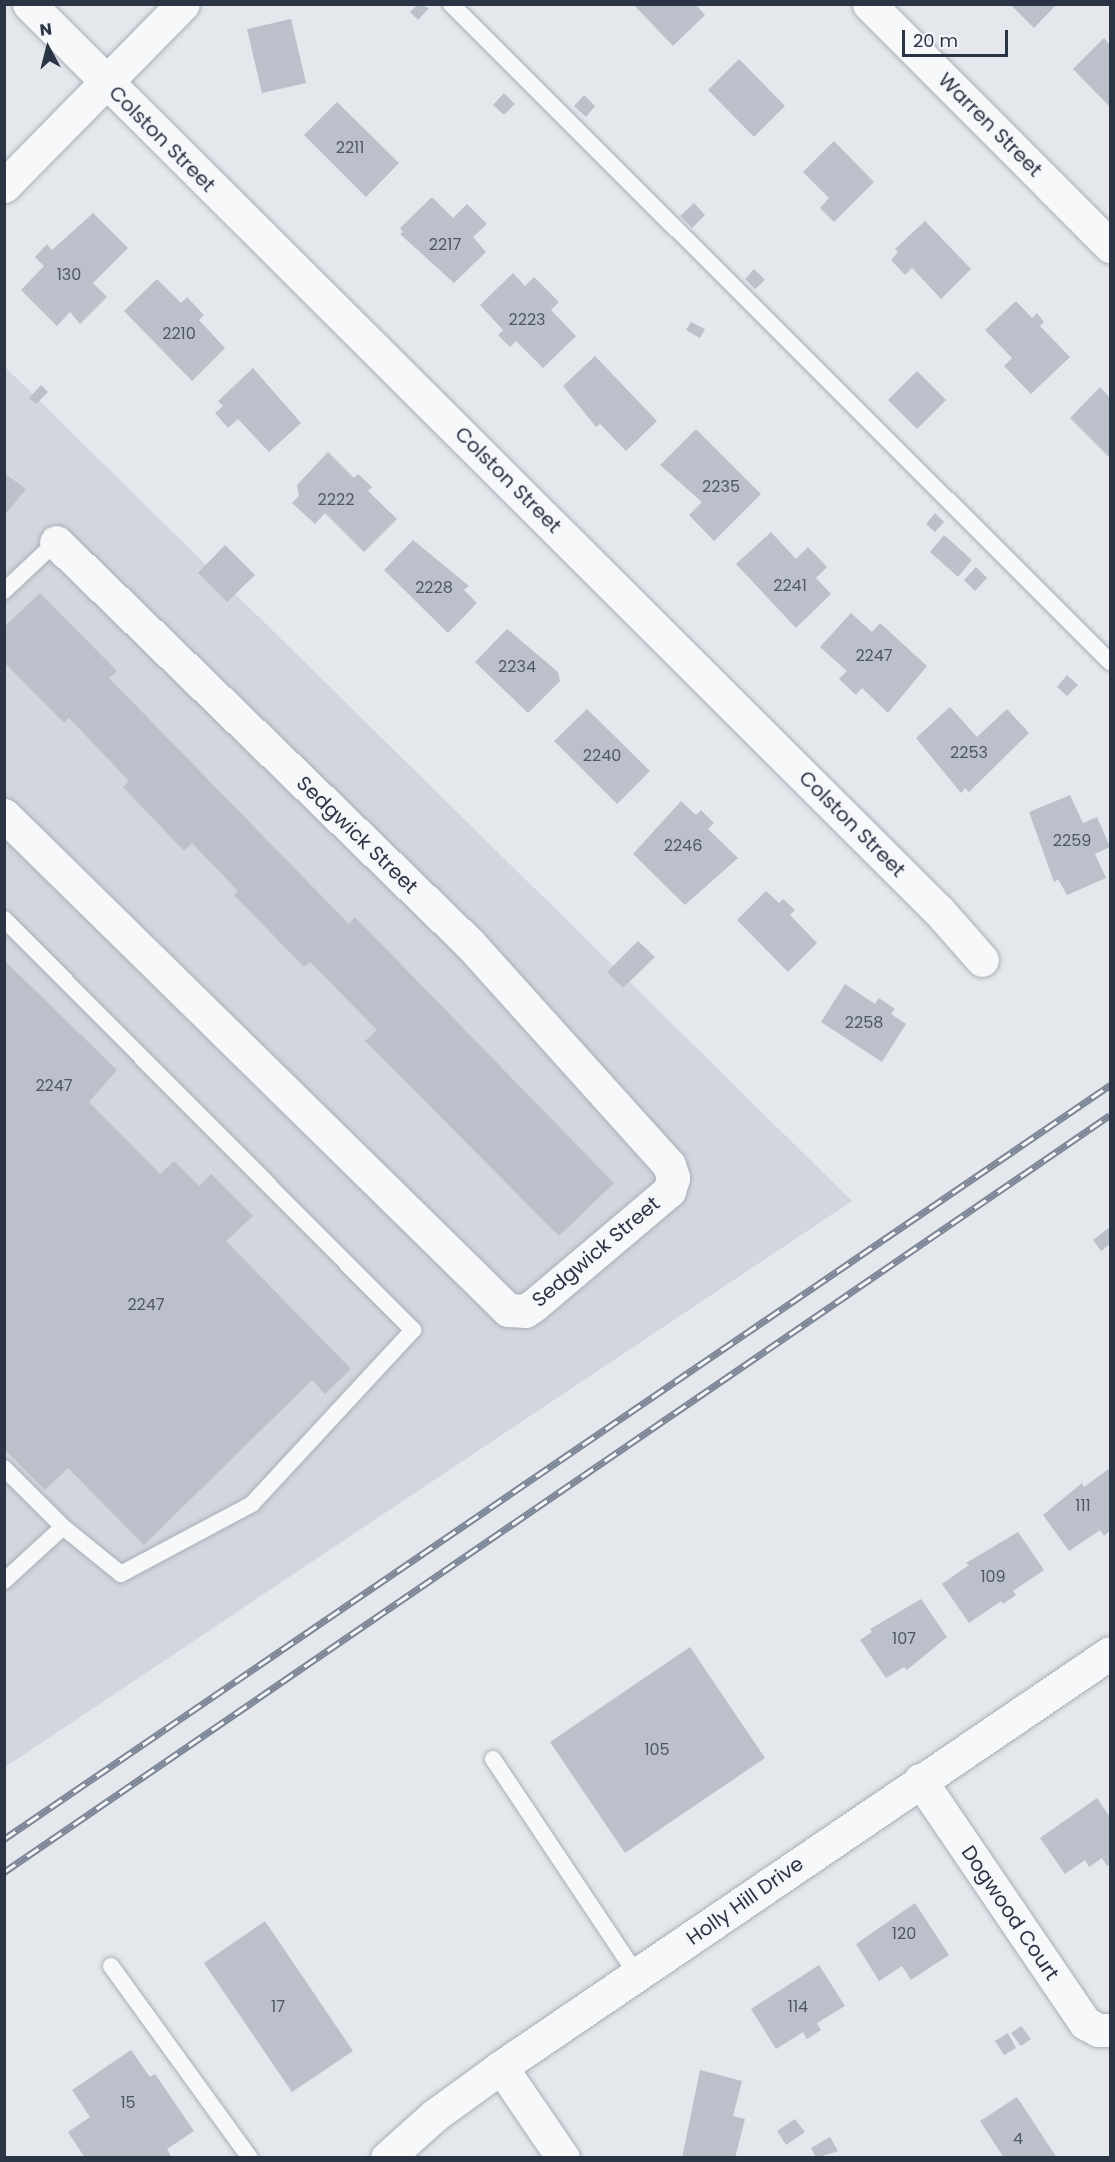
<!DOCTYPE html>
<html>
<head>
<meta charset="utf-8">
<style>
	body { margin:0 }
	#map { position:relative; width:1115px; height:2162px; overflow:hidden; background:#e4e7ec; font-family:Poppins,sans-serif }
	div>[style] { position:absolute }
	.built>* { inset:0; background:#d2d6de }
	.building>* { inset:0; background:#bbc0ca }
	.roads { filter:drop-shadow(0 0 2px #a9aeb7) drop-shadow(0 0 2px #a9aeb7) }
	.service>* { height:16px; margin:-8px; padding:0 8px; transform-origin:8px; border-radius:8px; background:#f7f8fa }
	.minor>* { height:33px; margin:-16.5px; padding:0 16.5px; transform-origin:16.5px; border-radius:16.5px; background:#f7f8fa }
	.rail>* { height:7px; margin-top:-3.5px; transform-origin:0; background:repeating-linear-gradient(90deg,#f4f6f9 0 14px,#7d8696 0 28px); box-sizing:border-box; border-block:2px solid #7d8696 }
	span { translate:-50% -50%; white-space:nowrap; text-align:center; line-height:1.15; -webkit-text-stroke:4.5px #f4f6f9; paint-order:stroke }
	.number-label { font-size:16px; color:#4f5766 }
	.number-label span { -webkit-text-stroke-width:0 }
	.street-label { font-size:20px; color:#2b3445 }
	.frame { position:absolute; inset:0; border:6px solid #2b3445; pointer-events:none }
	.north { position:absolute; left:18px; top:18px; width:60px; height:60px; -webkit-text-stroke:4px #f4f6f9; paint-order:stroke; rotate:353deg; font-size:16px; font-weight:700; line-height:24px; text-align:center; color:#2b3445 }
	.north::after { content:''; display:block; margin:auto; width:21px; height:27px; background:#2b3445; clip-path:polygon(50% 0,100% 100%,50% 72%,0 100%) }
	.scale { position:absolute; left:902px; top:30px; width:106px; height:27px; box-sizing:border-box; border:3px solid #2b3445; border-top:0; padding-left:8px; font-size:18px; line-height:21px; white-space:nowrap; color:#2b3445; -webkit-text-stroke:4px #f4f6f9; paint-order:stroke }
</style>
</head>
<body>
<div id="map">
	<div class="built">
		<div style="clip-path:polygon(4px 366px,852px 1201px,5px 1767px,4px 1767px)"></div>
	</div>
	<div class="building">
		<div style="clip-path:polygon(418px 4px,429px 8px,418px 20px,410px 12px)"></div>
		<div style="clip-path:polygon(633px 4px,695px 4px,705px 15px,673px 46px)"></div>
		<div style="clip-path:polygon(1010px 4px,1057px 4px,1034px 28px)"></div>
		<div style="clip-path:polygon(291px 19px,306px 83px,262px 93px,247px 29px)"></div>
		<div style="clip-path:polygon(1104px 38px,1110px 45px,1110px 107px,1073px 69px)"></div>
		<div style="clip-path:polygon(739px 59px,785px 106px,754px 137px,708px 90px)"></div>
		<div style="clip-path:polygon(504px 93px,515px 104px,504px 115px,493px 105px)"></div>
		<div style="clip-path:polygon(584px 95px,595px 106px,586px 117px,574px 106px)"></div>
		<div style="clip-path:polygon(337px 102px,399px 163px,366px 197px,304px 135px)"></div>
		<div style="clip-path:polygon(834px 141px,874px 182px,834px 222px,820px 208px,829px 198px,803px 172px)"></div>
		<div style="clip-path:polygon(432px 197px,453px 218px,467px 204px,487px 224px,473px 237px,486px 252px,454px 283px,400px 234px,403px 232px,400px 228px)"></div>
		<div style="clip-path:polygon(694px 203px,705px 215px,692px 228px,680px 216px)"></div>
		<div style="clip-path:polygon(93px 213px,128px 248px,93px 283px,107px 297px,80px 324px,70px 312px,57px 326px,21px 290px,44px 266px,35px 257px,47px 244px,52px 250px)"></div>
		<div style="clip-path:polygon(925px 221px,971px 269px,941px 299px,912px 268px,905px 275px,891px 260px,898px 252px,895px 249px)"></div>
		<div style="clip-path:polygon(754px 269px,765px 280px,755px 289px,745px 279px)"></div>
		<div style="clip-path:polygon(513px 273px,525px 286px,534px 277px,559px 302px,551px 310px,576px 336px,543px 368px,516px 341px,510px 347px,498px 335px,503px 330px,480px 305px)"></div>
		<div style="clip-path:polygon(157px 279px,181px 303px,187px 297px,204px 315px,199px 320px,225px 348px,192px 381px,124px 311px)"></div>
		<div style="clip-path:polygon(1016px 301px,1032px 318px,1037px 313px,1044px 322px,1040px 326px,1070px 357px,1031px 394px,1004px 366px,1012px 358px,985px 330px)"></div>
		<div style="clip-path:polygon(691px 322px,705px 329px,700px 338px,686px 330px)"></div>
		<div style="clip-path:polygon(595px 356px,657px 421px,626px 451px,600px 424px,596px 427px,563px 386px)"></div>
		<div style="clip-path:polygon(253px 368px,301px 423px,269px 452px,238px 419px,228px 428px,215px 413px,223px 406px,218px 401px)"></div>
		<div style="clip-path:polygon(917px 371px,946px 400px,917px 429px,888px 400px)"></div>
		<div style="clip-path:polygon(41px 385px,48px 392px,36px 404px,29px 398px)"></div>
		<div style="clip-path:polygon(1100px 387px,1110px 398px,1110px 458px,1070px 418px)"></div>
		<div style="clip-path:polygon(696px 429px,761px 494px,714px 541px,689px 515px,702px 502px,660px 465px)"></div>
		<div style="clip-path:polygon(328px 452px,354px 478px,358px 474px,372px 487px,368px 491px,397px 519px,364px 552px,325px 513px,315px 524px,292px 503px,299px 496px,297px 485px)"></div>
		<div style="clip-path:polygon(4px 473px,26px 489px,4px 516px)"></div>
		<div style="clip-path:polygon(935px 513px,944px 522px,935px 532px,926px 524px)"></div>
		<div style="clip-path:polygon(771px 532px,796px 559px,808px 547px,827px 567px,816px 578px,831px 594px,796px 628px,736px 564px)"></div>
		<div style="clip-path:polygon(944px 535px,972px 560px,958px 577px,930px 552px)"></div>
		<div style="clip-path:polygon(413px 540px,469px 586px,464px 590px,477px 603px,448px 633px,384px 570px)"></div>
		<div style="clip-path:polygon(225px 545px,255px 575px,227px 602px,198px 573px)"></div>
		<div style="clip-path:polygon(976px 567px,987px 578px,975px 591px,964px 580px)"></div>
		<div style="clip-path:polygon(40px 593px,117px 671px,109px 678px,349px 924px,355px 917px,614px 1183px,559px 1236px,365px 1041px,377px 1030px,310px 962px,304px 967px,234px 895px,238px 891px,192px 843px,184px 851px,123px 787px,129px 781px,69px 718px,64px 723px,4px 662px,4px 627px)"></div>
		<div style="clip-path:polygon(851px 613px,872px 632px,880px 623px,927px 666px,888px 713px,862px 688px,856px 695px,839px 679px,847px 671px,820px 647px)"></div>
		<div style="clip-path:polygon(507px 629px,558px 672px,560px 681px,528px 713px,475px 662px)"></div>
		<div style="clip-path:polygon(1067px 675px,1078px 685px,1067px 696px,1057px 687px)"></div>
		<div style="clip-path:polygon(950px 707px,977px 737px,1007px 709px,1029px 733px,969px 792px,965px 788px,961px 793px,916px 738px)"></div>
		<div style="clip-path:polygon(587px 709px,650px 771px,617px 804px,554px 741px)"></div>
		<div style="clip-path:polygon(1070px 795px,1083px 823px,1097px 817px,1110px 847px,1095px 854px,1106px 878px,1067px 895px,1058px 879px,1054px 882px,1029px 812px)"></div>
		<div style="clip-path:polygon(681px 801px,696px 815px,701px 810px,714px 823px,708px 829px,738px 858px,685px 905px,633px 854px)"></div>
		<div style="clip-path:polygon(766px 891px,779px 903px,783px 899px,795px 910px,790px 915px,817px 943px,788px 972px,737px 920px)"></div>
		<div style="clip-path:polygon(638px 941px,655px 957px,623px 988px,607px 972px)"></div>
		<div style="clip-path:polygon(4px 960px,117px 1070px,89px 1102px,160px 1174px,174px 1161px,199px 1186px,211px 1174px,253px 1216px,226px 1241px,351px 1369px,325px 1394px,312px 1380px,144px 1545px,68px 1468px,45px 1490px,4px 1449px)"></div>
		<div style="clip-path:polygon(845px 984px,875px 1004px,879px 998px,895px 1009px,891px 1014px,906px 1024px,882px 1062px,821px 1022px)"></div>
		<div style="clip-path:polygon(1110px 1227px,1110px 1244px,1101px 1251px,1093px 1240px)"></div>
		<div style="clip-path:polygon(1110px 1468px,1110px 1531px,1104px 1536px,1100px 1530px,1069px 1551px,1043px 1515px,1082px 1483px,1084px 1487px)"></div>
		<div style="clip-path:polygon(1018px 1532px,1044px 1570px,1013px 1591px,1016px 1595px,1003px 1604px,1001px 1601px,969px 1623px,942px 1584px,969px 1565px,966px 1563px)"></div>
		<div style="clip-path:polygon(921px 1599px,947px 1637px,907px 1670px,904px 1667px,886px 1678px,860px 1640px,872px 1632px,870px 1629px)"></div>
		<div style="clip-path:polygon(690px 1647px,765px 1758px,625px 1853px,550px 1742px)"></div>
		<div style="clip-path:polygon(1097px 1798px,1110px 1817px,1110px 1864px,1107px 1866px,1102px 1858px,1089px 1867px,1085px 1860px,1065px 1874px,1040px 1838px)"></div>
		<div style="clip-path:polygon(915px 1903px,949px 1955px,911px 1980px,902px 1966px,879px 1981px,856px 1944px)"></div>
		<div style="clip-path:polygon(265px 1921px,353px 2051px,292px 2092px,204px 1963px)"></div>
		<div style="clip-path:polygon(819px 1965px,845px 2006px,817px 2023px,821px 2030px,807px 2039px,803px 2032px,776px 2049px,751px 2009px)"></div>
		<div style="clip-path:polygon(1021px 2026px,1031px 2039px,1021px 2046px,1011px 2033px)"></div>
		<div style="clip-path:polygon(1008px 2033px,1016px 2048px,1004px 2055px,995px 2041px)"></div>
		<div style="clip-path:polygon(131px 2050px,150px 2077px,155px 2074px,194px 2131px,167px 2149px,172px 2158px,85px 2158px,68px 2132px,90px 2117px,72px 2090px)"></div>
		<div style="clip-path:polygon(700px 2070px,742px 2081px,733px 2116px,745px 2119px,735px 2158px,682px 2158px)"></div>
		<div style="clip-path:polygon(1017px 2097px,1057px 2158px,1004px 2158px,980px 2121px)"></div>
		<div style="clip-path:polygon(795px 2119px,805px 2132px,786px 2145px,777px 2131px)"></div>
		<div style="clip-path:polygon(830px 2137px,838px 2151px,816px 2158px,811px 2148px)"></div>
	</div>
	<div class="roads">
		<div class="service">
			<div style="left:451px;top:4px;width:931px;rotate:44.96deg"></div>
			<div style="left:4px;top:591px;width:71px;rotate:-43.3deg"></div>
			<div style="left:4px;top:919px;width:580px;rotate:45.14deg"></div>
			<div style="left:413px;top:1330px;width:237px;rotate:132.8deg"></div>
			<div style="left:252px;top:1504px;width:149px;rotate:151.9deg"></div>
			<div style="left:121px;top:1574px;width:75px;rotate:-141deg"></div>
			<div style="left:4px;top:1468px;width:83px;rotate:45deg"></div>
			<div style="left:63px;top:1527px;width:80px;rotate:137.5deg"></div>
			<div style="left:493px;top:1759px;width:260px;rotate:56.3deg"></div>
			<div style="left:111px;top:1966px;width:237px;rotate:54.1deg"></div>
		</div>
		<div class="minor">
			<div style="left:29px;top:4px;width:1285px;rotate:44.91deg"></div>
			<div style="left:939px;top:911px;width:65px;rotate:48.7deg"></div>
			<div style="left:869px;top:4px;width:342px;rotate:45.1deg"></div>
			<div style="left:4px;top:186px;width:255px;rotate:-45.5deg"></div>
			<div style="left:4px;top:815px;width:706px;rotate:44.48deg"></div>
			<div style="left:508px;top:1310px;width:17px;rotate:3deg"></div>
			<div style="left:525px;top:1311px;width:11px;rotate:-34deg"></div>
			<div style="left:534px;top:1305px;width:177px;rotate:-40.2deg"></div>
			<div style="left:669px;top:1191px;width:14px;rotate:-73deg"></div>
			<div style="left:673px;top:1178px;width:14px;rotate:-107deg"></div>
			<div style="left:669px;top:1165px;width:300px;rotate:-132deg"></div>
			<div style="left:468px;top:942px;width:574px;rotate:-135.85deg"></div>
			<div style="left:920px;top:1780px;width:294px;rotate:55.8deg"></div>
			<div style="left:1085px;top:2023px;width:15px;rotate:28deg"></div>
			<div style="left:1098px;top:2030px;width:12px"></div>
			<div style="left:501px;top:2067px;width:110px;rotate:55.7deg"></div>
			<div style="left:387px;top:2158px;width:64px;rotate:-41.9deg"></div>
			<div style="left:435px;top:2115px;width:82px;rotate:-36deg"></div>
			<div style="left:501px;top:2067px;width:736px;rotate:-34.21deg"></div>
		</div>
	</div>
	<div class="rail">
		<div style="left:4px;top:1839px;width:1339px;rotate:-34.28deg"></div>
		<div style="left:4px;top:1872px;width:1340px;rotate:-34.39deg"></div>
	</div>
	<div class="number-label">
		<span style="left:350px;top:148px">2211</span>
		<span style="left:445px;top:245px">2217</span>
		<span style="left:69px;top:275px">130</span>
		<span style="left:527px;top:320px">2223</span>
		<span style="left:179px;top:334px">2210</span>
		<span style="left:721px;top:487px">2235</span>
		<span style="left:336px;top:500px">2222</span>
		<span style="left:790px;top:586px">2241</span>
		<span style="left:434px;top:588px">2228</span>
		<span style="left:874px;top:656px">2247</span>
		<span style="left:517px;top:667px">2234</span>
		<span style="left:969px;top:753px">2253</span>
		<span style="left:602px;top:756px">2240</span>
		<span style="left:1072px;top:841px">2259</span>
		<span style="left:683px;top:846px">2246</span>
		<span style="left:864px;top:1023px">2258</span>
		<span style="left:54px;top:1086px">2247</span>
		<span style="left:146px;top:1305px">2247</span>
		<span style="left:1083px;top:1506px">111</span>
		<span style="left:993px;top:1577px">109</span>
		<span style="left:904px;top:1639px">107</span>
		<span style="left:657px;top:1750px">105</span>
		<span style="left:904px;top:1934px">120</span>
		<span style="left:278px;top:2007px">17</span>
		<span style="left:798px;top:2007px">114</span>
		<span style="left:128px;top:2103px">15</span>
		<span style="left:1018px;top:2139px">4</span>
	</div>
	<div class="street-label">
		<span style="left:990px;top:125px;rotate:45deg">Warren Street</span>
		<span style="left:162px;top:139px;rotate:45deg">Colston Street</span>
		<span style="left:508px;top:480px;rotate:45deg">Colston Street</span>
		<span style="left:852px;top:824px;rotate:45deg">Colston Street</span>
		<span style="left:357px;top:835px;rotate:44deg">Sedgwick Street</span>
		<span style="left:596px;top:1252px;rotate:-40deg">Sedgwick Street</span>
		<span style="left:745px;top:1901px;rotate:-35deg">Holly Hill Drive</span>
		<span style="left:1010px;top:1913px;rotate:56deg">Dogwood Court</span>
	</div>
	<div class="frame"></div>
	<div class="north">N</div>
	<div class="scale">20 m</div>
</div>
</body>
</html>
